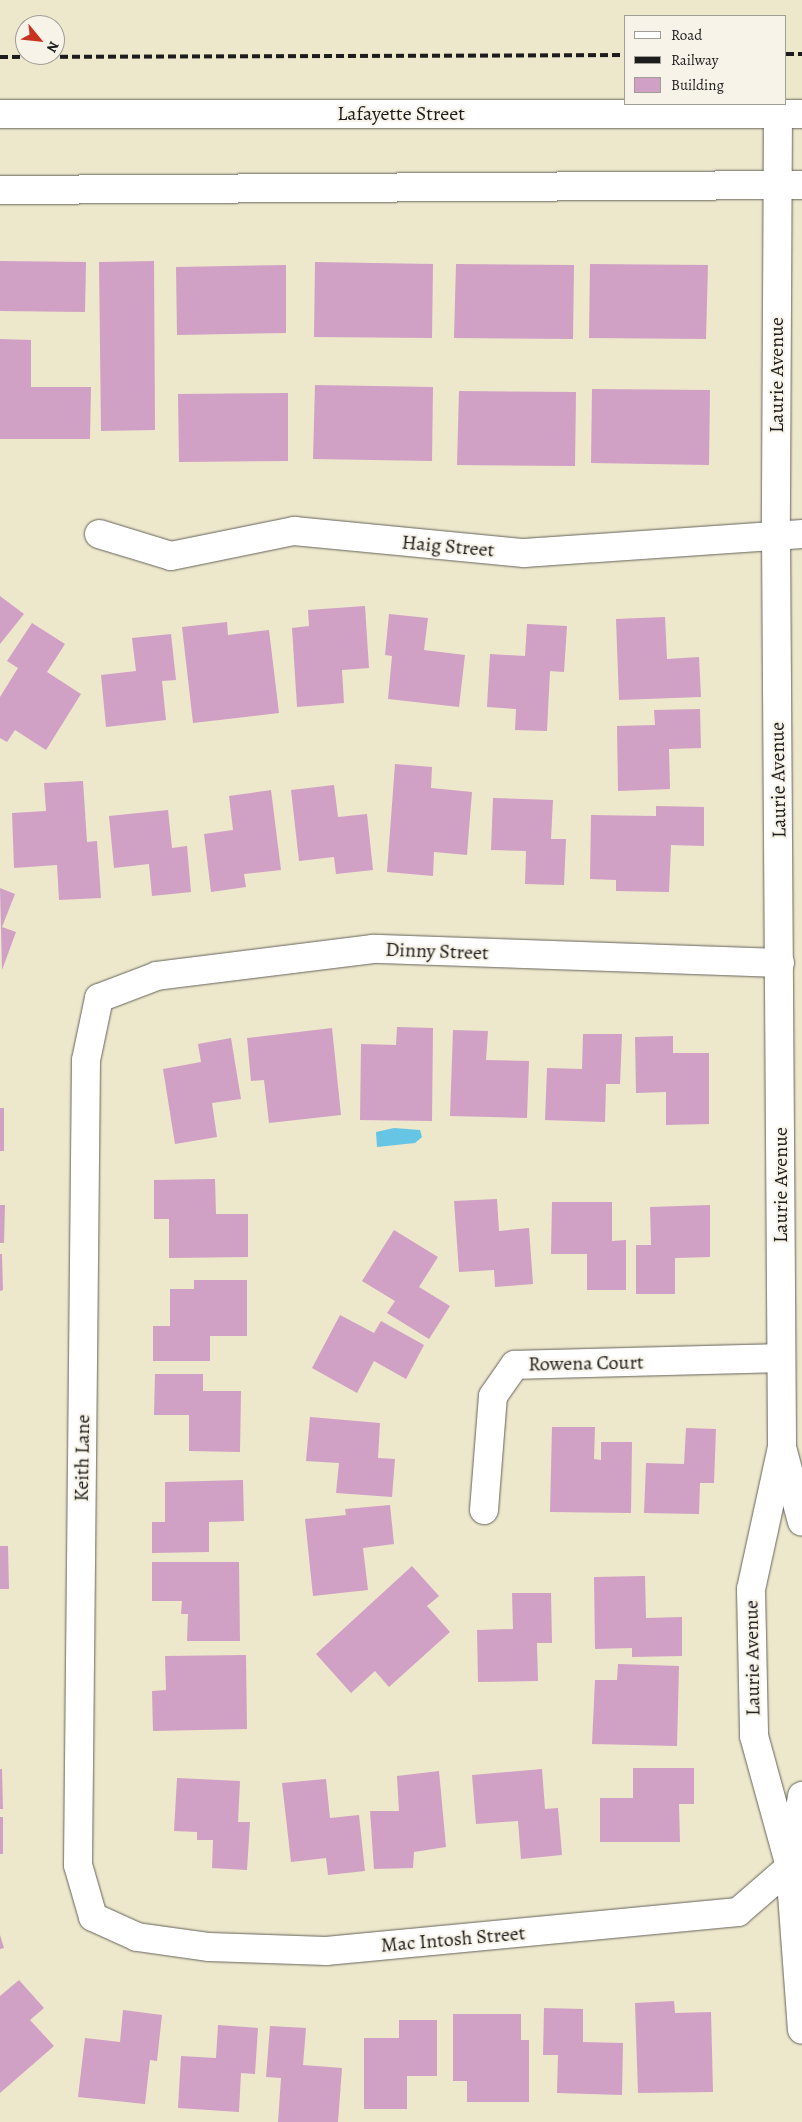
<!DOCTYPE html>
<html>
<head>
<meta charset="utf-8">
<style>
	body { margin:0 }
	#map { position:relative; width:802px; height:2122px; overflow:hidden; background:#ede7cc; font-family:Alegreya,serif }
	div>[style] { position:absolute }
	.water>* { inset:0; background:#66c5e4 }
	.building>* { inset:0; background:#d1a0c5 }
	.roads { filter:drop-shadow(0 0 1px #65635a) drop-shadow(0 0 1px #65635a) }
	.minor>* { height:28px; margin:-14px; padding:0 14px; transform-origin:14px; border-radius:14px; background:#fff }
	.primary>* { height:28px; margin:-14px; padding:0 14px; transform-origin:14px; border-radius:14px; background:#fff }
	.rail>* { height:4px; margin-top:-2px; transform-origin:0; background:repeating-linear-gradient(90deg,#1c1c1c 0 8px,transparent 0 12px) }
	span { translate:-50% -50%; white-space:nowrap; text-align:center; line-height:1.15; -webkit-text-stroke:4px #f7f3e8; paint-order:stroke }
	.street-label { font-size:20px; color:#1c1c1c }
	.legend { position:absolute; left:624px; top:15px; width:162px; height:90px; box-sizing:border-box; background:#f7f3e8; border:1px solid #9f9d96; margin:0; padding:6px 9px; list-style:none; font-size:15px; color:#1c1c1c }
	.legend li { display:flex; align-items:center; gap:10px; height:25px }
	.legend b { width:25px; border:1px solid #9f9d96 }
	.north { position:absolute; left:15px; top:15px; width:50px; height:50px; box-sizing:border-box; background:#f7f3e8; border:1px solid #9f9d96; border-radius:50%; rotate:118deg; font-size:14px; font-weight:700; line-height:20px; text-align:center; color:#1c1c1c }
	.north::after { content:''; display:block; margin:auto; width:18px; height:22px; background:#c8321e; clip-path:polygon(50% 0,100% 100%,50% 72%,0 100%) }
</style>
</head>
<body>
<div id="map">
	<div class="water">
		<div style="clip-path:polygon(394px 1128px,420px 1130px,422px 1137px,415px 1143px,377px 1147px,376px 1132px)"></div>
	</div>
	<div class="building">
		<div style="clip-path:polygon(0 261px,86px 262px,85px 312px,0 311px)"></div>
		<div style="clip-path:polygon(154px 261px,155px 430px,101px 431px,99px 262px)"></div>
		<div style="clip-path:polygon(315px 262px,433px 264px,432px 338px,314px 337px)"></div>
		<div style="clip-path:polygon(456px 264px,574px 265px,573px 339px,454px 338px)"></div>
		<div style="clip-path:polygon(590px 264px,708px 265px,706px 339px,589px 338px)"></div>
		<div style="clip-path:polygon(286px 265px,286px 333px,177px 335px,176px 267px)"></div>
		<div style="clip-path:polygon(0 339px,31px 340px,31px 387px,91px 387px,90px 439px,0 439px)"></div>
		<div style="clip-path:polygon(315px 385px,433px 387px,432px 461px,313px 459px)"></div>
		<div style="clip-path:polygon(592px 389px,710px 390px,709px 465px,591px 463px)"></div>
		<div style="clip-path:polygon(459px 391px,576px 392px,575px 466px,457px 465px)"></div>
		<div style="clip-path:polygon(288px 393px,288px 461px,179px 462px,178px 394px)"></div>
		<div style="clip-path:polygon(0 596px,24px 614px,0 644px)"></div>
		<div style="clip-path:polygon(365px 606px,369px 668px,342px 670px,344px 703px,297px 707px,292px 628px,309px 626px,308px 610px)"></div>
		<div style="clip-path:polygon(389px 614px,428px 618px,424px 650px,465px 655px,459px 707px,388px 699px,392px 656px,385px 655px)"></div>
		<div style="clip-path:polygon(665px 617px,667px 659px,699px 657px,701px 697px,619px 700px,616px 619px)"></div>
		<div style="clip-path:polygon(227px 622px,228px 635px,269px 630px,279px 713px,193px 723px,182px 627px)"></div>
		<div style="clip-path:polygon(32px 623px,65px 644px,47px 672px,81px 694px,46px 750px,15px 730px,7px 742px,0 738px,0 697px,18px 668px,7px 661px)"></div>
		<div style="clip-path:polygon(527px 624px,567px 626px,564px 672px,550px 671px,547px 731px,515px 730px,516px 709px,487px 707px,490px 654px,525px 656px)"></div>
		<div style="clip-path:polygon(171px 634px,176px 680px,162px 681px,166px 720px,106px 727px,101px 675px,136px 671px,132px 638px)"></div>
		<div style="clip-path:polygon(700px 709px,701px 748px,669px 749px,670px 789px,618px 791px,617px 726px,655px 725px,654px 710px)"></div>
		<div style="clip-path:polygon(395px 764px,432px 767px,431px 788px,472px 792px,467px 855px,434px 852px,433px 876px,387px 872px)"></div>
		<div style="clip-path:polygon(83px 781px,87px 842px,97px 841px,101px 898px,59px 900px,57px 865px,14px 868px,12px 813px,46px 811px,44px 783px)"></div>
		<div style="clip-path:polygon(334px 785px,338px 817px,367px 814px,373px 870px,336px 874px,334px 857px,299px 861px,291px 790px)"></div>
		<div style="clip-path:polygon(271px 790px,281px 870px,244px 874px,246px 887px,211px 892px,204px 834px,233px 830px,229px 796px)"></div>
		<div style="clip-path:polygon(493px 798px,553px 800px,551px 839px,566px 839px,564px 885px,525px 884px,526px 851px,491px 850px)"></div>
		<div style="clip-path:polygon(656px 806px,704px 807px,704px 846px,671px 845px,669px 892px,616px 891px,616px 880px,590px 879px,591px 815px,656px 816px)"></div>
		<div style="clip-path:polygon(168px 810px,172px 848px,187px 846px,191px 892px,152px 896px,149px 864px,114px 868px,109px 816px)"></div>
		<div style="clip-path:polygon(0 888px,15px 894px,2px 927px,16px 932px,2px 970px)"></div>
		<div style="clip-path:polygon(397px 1027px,433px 1028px,432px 1121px,360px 1120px,361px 1044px,396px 1045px)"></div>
		<div style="clip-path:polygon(332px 1028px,341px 1115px,269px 1123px,264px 1080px,251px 1081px,247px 1038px)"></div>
		<div style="clip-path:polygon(453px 1030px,488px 1031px,486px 1060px,529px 1061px,527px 1118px,450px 1116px)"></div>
		<div style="clip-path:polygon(583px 1034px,622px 1034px,620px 1084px,606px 1084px,605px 1122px,545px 1120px,547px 1068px,582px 1069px)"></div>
		<div style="clip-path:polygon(673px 1036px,673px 1053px,709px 1053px,709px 1124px,666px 1125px,666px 1092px,636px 1093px,635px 1037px)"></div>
		<div style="clip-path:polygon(231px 1038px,241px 1099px,212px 1103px,217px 1137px,175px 1144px,163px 1069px,201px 1062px,198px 1044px)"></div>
		<div style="clip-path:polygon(0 1108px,4px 1108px,4px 1151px,0 1151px)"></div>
		<div style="clip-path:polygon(215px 1179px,216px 1214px,248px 1214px,248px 1257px,169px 1258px,169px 1219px,154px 1219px,154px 1180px)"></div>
		<div style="clip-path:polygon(497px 1199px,499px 1231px,529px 1228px,533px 1284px,495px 1287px,494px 1270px,459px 1272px,454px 1201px)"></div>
		<div style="clip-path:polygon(552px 1202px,612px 1202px,612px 1241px,626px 1240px,626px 1290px,587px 1290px,587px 1254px,551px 1254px)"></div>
		<div style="clip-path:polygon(0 1205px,5px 1205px,4px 1243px,0 1243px)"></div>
		<div style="clip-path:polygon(710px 1205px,710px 1257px,675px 1258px,675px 1294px,636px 1294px,636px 1245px,651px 1245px,650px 1207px)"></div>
		<div style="clip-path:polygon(394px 1230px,438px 1257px,419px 1287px,450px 1306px,429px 1339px,387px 1313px,395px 1301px,362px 1281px)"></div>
		<div style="clip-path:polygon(0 1254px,2px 1254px,3px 1290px,0 1291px)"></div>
		<div style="clip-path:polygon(194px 1280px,247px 1280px,247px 1336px,210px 1336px,210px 1361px,153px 1361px,153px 1326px,170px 1326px,170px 1289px,194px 1289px)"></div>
		<div style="clip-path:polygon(340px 1315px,374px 1333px,381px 1321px,424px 1345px,406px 1379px,374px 1361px,357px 1393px,312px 1368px)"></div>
		<div style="clip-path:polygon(155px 1374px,203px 1374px,203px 1391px,241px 1391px,240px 1452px,189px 1451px,189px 1415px,154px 1415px)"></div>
		<div style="clip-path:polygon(310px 1417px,380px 1423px,378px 1458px,395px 1459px,392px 1497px,336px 1493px,339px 1463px,306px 1461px)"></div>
		<div style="clip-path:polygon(552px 1427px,595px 1427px,594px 1459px,601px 1460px,601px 1442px,632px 1442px,631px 1513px,550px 1512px)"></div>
		<div style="clip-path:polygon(686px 1428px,716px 1429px,714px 1483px,700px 1483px,699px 1514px,644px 1513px,646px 1463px,684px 1464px)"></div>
		<div style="clip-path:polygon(243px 1480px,244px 1521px,209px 1522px,209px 1552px,152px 1553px,152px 1522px,165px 1522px,165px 1482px)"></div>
		<div style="clip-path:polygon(390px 1505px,394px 1544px,363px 1548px,368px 1590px,313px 1596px,305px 1519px,346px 1515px,345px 1509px)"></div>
		<div style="clip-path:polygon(0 1546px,8px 1546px,9px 1589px,0 1589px)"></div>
		<div style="clip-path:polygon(152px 1562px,239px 1562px,240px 1641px,187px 1641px,188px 1614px,181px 1614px,182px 1601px,152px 1601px)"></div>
		<div style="clip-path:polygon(412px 1566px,439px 1596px,427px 1606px,450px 1632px,389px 1687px,375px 1671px,351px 1693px,316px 1654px)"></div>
		<div style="clip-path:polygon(645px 1576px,646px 1618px,682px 1617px,682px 1656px,632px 1657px,632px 1648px,595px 1649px,594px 1577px)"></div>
		<div style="clip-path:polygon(512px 1593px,551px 1593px,552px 1643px,537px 1643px,538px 1681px,478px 1682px,477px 1630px,513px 1629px)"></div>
		<div style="clip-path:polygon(246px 1655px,247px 1729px,153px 1731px,152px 1691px,166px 1690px,165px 1656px)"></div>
		<div style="clip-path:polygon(618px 1664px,679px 1666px,677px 1746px,592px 1744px,595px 1680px,617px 1680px)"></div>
		<div style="clip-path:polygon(633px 1768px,694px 1768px,694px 1804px,679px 1804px,680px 1842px,600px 1842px,600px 1798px,633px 1798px)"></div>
		<div style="clip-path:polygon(0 1769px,2px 1769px,3px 1809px,0 1809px)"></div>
		<div style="clip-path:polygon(542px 1769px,545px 1809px,558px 1808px,562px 1855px,521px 1859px,518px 1821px,476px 1824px,472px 1775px)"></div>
		<div style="clip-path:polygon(439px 1771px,446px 1847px,414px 1852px,413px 1868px,374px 1869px,370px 1811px,399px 1811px,397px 1776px)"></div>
		<div style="clip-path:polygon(177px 1778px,240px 1781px,238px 1822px,250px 1822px,247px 1870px,212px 1868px,213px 1840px,197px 1840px,197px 1832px,174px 1831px)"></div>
		<div style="clip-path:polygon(326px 1779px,330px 1818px,359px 1815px,365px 1871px,328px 1875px,326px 1858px,291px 1862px,282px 1783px)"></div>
		<div style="clip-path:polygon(0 1817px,3px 1817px,3px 1854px,0 1854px)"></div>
		<div style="clip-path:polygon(0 1935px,4px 1948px,0 1949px)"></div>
		<div style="clip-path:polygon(19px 1980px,44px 2008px,30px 2020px,54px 2046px,0 2093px,0 1996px)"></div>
		<div style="clip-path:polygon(674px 2001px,675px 2013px,711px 2012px,713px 2092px,638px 2093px,635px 2003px)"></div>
		<div style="clip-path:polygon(544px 2008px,583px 2009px,583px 2042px,623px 2043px,622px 2095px,557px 2093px,558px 2055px,543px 2055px)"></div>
		<div style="clip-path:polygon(123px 2010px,162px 2015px,157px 2061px,150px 2060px,145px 2104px,78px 2097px,85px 2038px,120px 2042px)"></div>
		<div style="clip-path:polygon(453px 2014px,521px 2014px,521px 2040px,529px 2040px,529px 2102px,467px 2102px,467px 2081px,453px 2081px)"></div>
		<div style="clip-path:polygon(399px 2020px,437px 2020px,437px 2076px,407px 2076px,407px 2109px,364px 2109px,364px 2038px,399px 2038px)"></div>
		<div style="clip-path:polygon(218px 2025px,258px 2028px,255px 2074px,241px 2073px,239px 2112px,178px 2108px,181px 2056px,216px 2058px)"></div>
		<div style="clip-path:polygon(270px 2026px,306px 2028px,303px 2065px,342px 2068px,338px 2122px,278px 2122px,281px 2078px,266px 2077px)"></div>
	</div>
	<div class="roads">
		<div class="minor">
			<div style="left:778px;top:113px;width:423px;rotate:90.3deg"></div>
			<div style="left:776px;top:536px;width:911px;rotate:89.62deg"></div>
			<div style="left:782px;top:1447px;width:145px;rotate:102.3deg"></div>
			<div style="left:751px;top:1589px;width:147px;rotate:88.8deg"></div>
			<div style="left:754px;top:1736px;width:136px;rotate:74.6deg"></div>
			<div style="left:790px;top:1867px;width:163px;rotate:85.8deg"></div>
			<div style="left:99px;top:534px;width:75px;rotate:17deg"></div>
			<div style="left:171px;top:556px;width:126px;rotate:-11.5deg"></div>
			<div style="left:294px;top:531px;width:231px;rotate:5.5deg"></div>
			<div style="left:524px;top:553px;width:279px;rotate:-3.9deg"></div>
			<div style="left:780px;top:963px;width:407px;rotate:-178deg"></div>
			<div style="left:373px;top:949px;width:218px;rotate:172.9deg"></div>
			<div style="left:157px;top:976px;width:62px;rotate:159.2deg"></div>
			<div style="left:99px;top:998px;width:63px;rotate:101.8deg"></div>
			<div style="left:86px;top:1060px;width:805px;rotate:90.57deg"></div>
			<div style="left:78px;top:1865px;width:54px;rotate:73.9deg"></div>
			<div style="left:93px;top:1917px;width:48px;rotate:24.4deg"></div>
			<div style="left:137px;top:1937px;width:73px;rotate:7.9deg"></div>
			<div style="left:209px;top:1947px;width:117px;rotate:2deg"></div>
			<div style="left:326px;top:1951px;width:414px;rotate:-5.4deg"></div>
			<div style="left:738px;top:1912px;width:69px;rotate:-40.9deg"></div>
			<div style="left:790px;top:1867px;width:12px;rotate:-9deg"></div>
			<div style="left:783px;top:1451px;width:73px;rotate:75deg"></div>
			<div style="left:484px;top:1510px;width:114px;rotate:-85.5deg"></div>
			<div style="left:493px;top:1396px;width:38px;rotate:-55deg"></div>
			<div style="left:515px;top:1365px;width:265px;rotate:-1.5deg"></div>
			<div style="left:792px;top:1858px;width:63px;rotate:-80.8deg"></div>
		</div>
		<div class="primary">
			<div style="left:0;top:114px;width:802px"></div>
			<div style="left:0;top:190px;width:802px;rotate:-0.36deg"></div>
		</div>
	</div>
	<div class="rail">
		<div style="left:786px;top:54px;width:16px"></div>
		<div style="left:0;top:57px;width:626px;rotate:-0.18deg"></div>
	</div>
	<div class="street-label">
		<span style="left:401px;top:113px">Lafayette Street</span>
		<span style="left:776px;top:375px;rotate:-90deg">Laurie Avenue</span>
		<span style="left:448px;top:546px;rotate:5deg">Haig Street</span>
		<span style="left:778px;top:780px;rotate:-91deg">Laurie Avenue</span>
		<span style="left:437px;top:951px;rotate:2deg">Dinny Street</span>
		<span style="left:780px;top:1185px;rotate:-90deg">Laurie Avenue</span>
		<span style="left:586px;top:1363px;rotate:-1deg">Rowena Court</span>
		<span style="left:82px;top:1458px;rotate:-89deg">Keith Lane</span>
		<span style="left:752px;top:1658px;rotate:-91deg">Laurie Avenue</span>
		<span style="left:453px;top:1939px;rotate:-5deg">Mac Intosh Street</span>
	</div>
	<ul class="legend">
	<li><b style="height:6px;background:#fff"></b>Road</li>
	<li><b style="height:6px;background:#1c1c1c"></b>Railway</li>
	<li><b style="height:14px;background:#d1a0c5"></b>Building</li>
	</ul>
	<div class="north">N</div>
</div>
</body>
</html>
